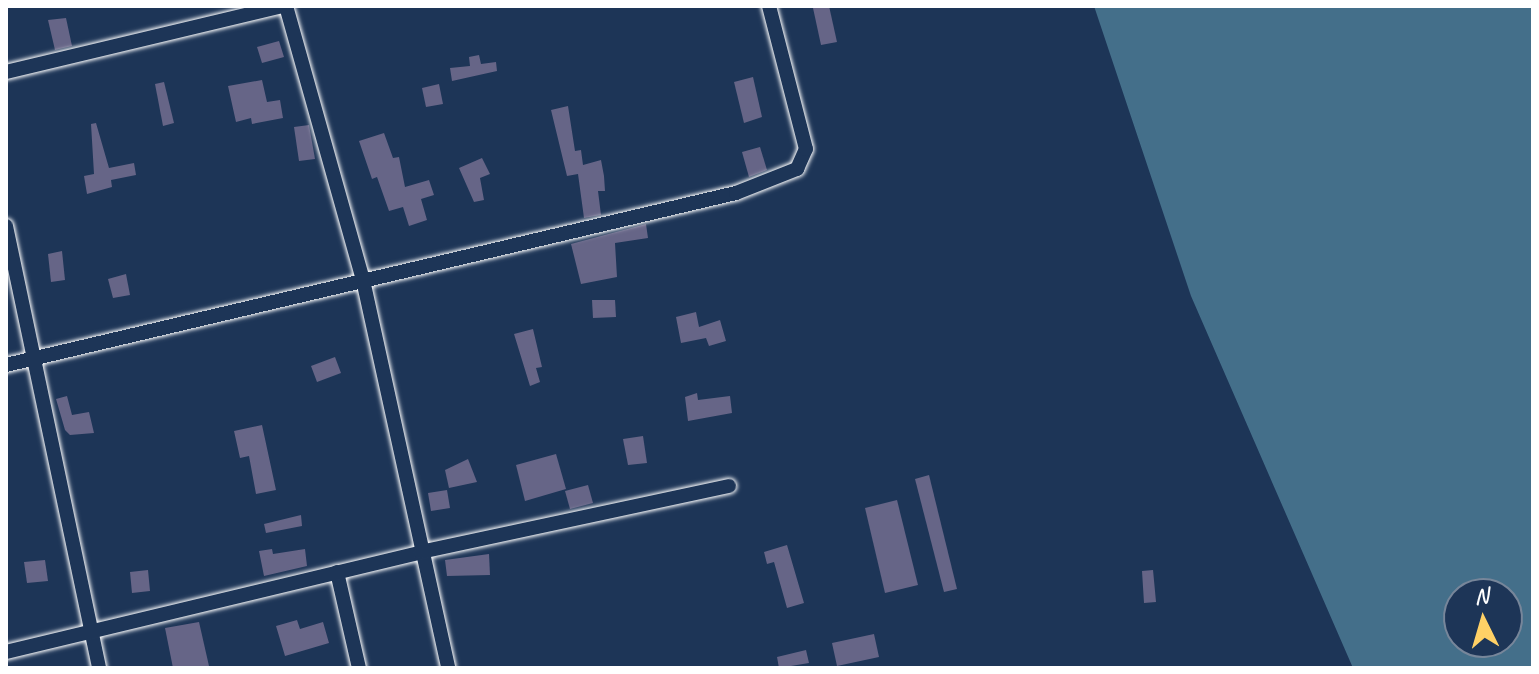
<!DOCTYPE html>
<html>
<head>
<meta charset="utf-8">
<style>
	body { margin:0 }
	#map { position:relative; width:1539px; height:674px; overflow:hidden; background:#1d3557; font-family:Caveat,sans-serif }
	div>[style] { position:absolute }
	.water>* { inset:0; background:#446f8a }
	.building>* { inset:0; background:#666587 }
	.roads { filter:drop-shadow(0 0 2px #fff) drop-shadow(0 0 2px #fff) }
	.minor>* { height:14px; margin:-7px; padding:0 7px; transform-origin:7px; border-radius:7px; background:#1d3557 }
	span { translate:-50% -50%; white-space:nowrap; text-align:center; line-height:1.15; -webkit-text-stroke:6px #1d3557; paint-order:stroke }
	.frame { position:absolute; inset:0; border:8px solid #fff; pointer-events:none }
	.north { position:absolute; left:1443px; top:578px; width:80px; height:80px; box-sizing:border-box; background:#1d3557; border:2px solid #77869a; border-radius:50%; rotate:355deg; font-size:22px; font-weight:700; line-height:32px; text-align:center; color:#fff }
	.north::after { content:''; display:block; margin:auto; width:28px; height:36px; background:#ffd166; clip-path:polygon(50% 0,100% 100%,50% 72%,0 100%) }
</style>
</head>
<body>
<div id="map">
	<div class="water">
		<div style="clip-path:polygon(evenodd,1094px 6px,1533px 6px,1533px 668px,1353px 668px,1191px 296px,1094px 6px,1459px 594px,1507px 594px,1507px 642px,1459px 642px,1459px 594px)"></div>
	</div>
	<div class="building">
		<div style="clip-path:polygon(829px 6px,837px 42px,821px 45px,813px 8px)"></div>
		<div style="clip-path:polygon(66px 18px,72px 46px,55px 50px,48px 20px)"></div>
		<div style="clip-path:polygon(279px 41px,284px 57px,262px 63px,257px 47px)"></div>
		<div style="clip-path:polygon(479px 55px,481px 64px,496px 62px,497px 71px,452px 81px,450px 68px,470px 66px,469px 57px)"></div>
		<div style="clip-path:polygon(753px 77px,762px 117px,744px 123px,734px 82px)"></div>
		<div style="clip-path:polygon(262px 80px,267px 102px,280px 100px,283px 118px,252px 124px,251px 118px,236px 122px,228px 86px)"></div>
		<div style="clip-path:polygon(164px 82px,174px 123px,163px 126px,155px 84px)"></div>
		<div style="clip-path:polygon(439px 84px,443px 104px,426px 107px,422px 88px)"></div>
		<div style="clip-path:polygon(568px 106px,575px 151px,581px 150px,583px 165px,601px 160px,604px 176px,605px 191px,598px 191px,601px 215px,584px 218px,578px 174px,567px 176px,551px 110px)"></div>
		<div style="clip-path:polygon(96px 123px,109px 168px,134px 163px,136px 175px,111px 180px,112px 187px,87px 194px,84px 176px,94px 174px,91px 124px)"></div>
		<div style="clip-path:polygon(309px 125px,315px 159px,299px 161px,294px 127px)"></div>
		<div style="clip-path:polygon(384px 133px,393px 158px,399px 157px,405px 187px,429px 180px,434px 195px,421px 199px,427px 220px,409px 226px,403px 207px,389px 211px,377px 177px,372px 179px,359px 141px)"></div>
		<div style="clip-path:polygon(760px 147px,767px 170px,749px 177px,742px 152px)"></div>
		<div style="clip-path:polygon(482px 158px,490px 174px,480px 178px,484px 200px,474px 202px,459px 168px)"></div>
		<div style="clip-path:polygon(646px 224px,648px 238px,615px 243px,617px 277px,581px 284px,571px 244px)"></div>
		<div style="clip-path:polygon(62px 251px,65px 280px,51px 282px,48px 254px)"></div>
		<div style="clip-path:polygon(126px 274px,130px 295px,113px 298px,108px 279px)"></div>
		<div style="clip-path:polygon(592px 300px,615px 300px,616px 317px,593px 318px)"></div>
		<div style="clip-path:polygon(696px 312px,699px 327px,720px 320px,726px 341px,709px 346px,706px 338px,681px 343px,676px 317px)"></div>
		<div style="clip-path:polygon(533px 329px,542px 367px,536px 368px,540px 382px,530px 386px,514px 334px)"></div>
		<div style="clip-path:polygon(335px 357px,341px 373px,317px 382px,311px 366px)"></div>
		<div style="clip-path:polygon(697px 393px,698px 400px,730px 396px,732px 413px,688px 421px,685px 397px)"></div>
		<div style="clip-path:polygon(67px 396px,72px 415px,89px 412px,94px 433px,70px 435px,65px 430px,56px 399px)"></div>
		<div style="clip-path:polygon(262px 425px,276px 490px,256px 494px,249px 456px,240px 458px,234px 431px)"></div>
		<div style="clip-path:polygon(643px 436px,647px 463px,628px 465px,623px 439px)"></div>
		<div style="clip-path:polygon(556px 454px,566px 489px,525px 501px,516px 465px)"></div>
		<div style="clip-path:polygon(468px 459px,477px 482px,449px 488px,445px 470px)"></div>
		<div style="clip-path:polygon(929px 475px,957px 589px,944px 592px,915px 479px)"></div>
		<div style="clip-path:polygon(588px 485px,593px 503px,570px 509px,565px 491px)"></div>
		<div style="clip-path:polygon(447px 490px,450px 508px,431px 511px,428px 493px)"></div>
		<div style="clip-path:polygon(897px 500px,918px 585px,885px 593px,865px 508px)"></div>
		<div style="clip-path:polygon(301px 515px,302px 526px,266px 533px,264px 524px)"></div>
		<div style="clip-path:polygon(787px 545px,804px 603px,787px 608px,774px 562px,767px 564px,764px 552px)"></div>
		<div style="clip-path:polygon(272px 549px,273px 554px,305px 549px,307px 566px,264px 576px,259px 551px)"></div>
		<div style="clip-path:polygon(489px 554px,490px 575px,447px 576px,445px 560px)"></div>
		<div style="clip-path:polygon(45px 560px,48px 581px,27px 583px,24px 562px)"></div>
		<div style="clip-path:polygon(148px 570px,150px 591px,132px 593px,130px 572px)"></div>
		<div style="clip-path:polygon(1153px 570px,1156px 602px,1144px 603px,1142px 571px)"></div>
		<div style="clip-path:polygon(297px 620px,300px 629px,323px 622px,329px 643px,285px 656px,276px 626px)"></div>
		<div style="clip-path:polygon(199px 622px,209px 666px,173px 668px,165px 628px)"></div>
		<div style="clip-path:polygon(874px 634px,879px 657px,837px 666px,832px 643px)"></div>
		<div style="clip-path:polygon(806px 650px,809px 663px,779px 668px,777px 657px)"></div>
	</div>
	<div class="roads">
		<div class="minor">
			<div style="left:286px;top:6px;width:285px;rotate:74.3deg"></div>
			<div style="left:363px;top:280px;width:397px;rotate:77.6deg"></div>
			<div style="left:6px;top:72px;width:284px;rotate:-13.4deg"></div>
			<div style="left:6px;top:226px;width:452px;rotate:78.1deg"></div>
			<div style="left:6px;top:365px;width:750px;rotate:-13.26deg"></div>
			<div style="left:736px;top:193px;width:66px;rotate:-21.5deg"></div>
			<div style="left:797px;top:169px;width:22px;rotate:-66deg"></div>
			<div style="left:806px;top:149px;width:148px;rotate:-104.5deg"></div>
			<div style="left:337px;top:572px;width:98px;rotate:77.1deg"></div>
			<div style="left:6px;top:652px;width:427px;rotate:-13.5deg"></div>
			<div style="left:421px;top:552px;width:315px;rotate:-12.1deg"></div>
		</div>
	</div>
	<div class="frame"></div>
	<div class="north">N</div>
</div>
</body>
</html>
